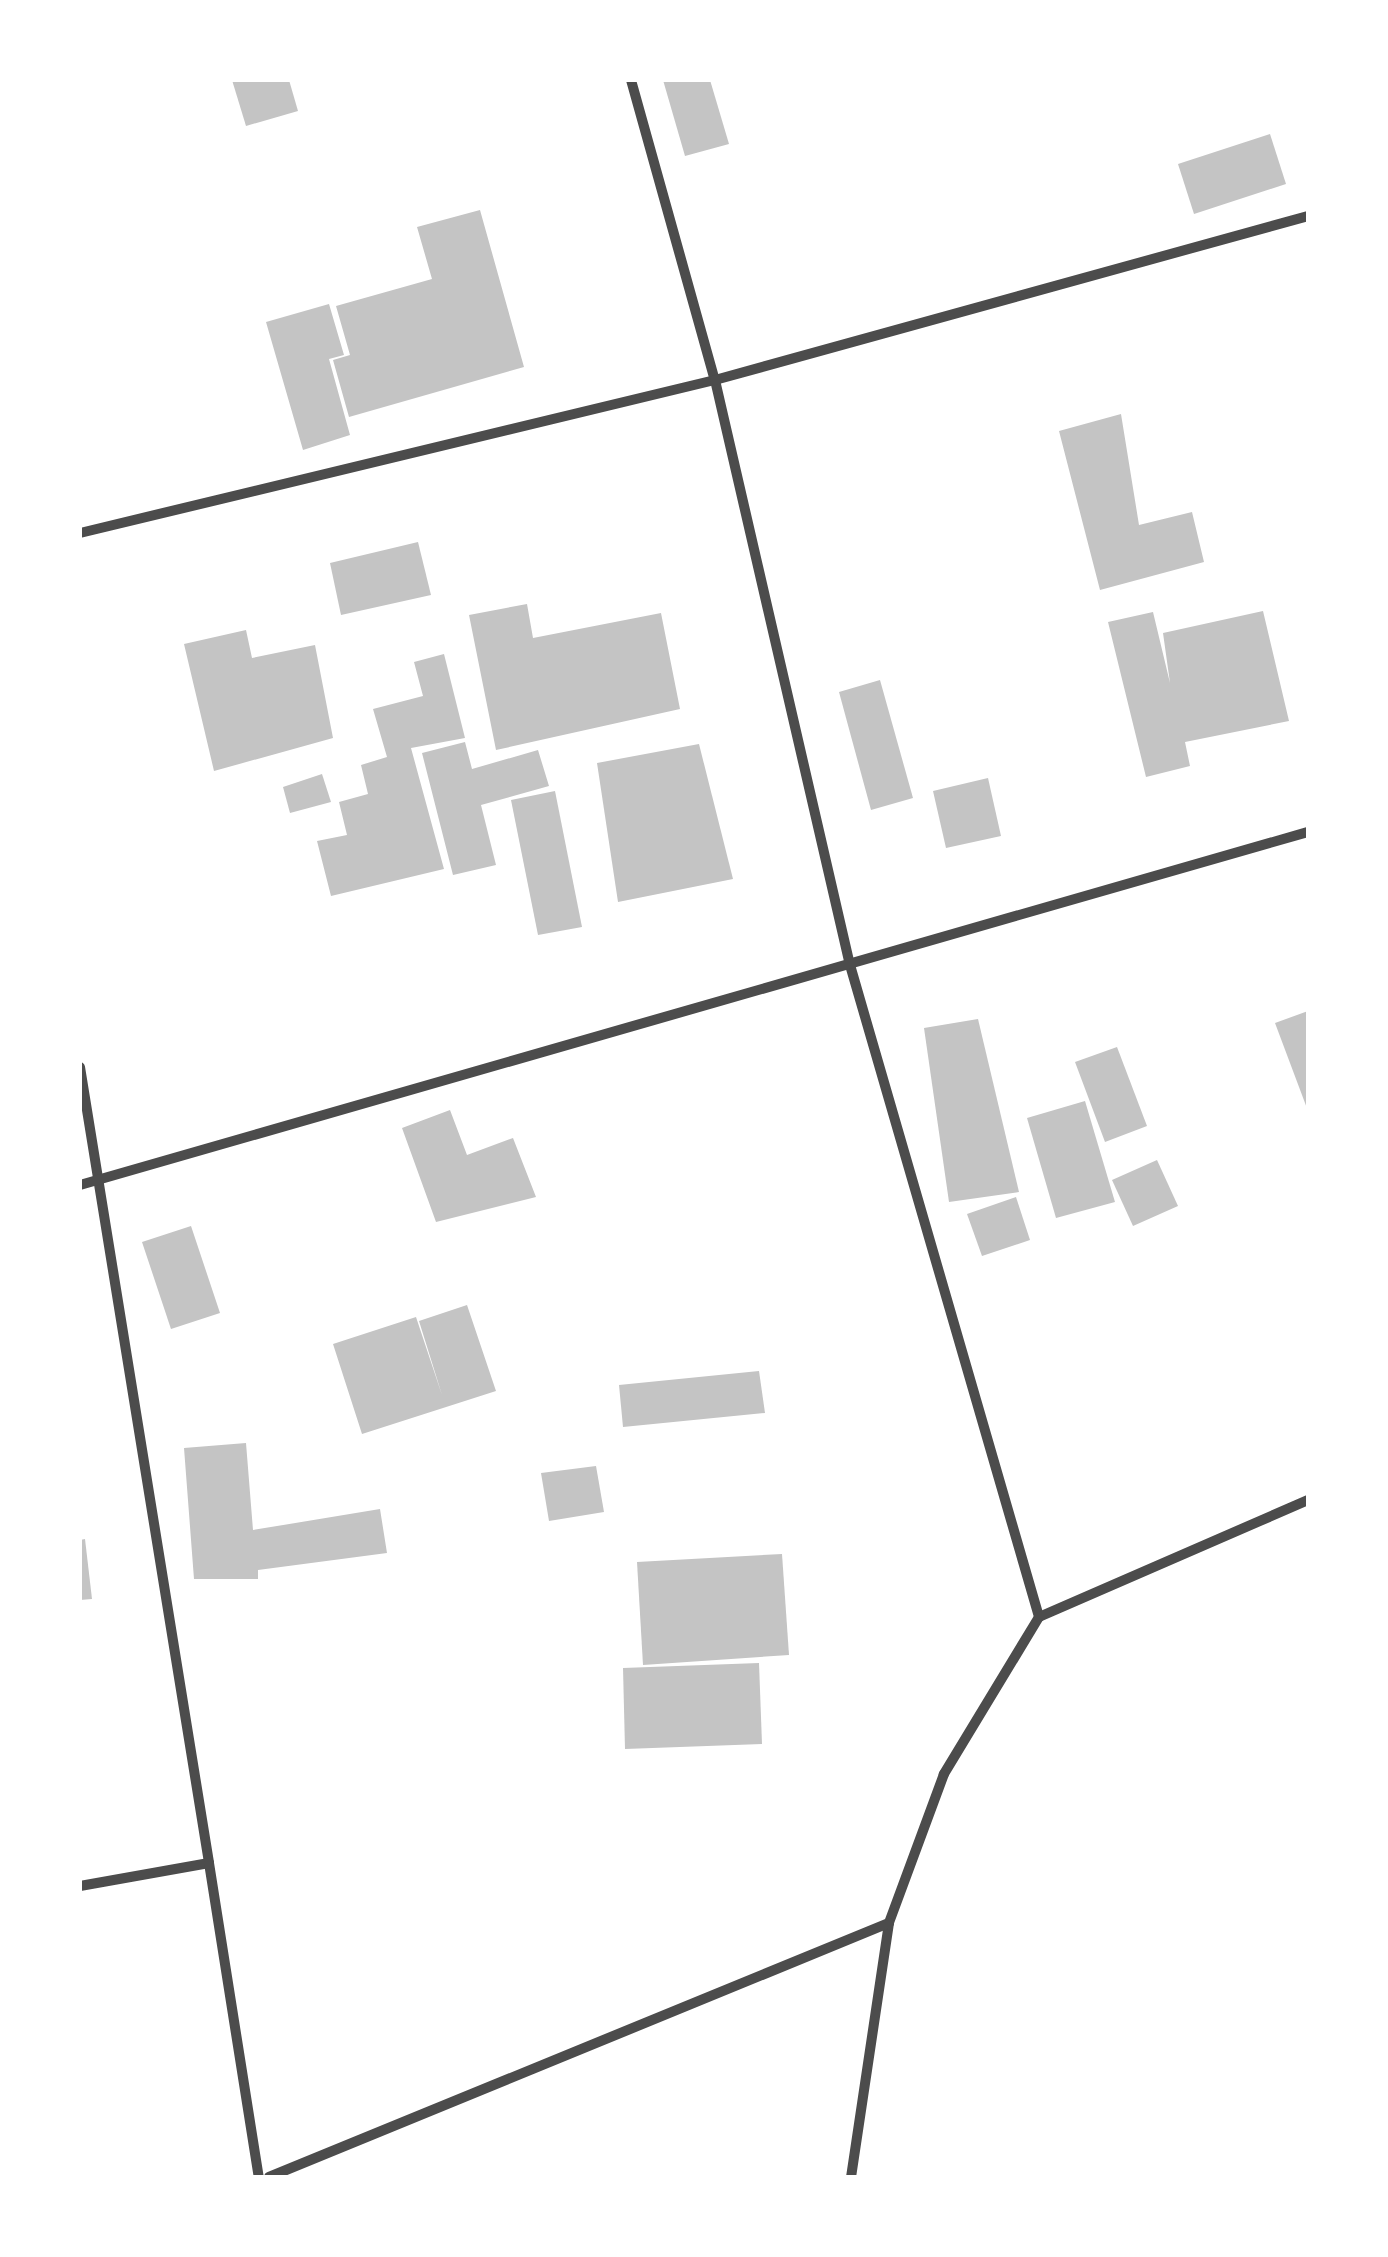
<!DOCTYPE html>
<html>
<head>
<meta charset="utf-8">
<style>
	body { margin:0 }
	#map { position:relative; width:1388px; height:2257px; overflow:hidden; background:#fff; font-family:"Space Grotesk",sans-serif }
	div>[style] { position:absolute }
	.building>* { inset:0; background:#c4c4c4 }
	.minor>* { height:10px; margin:-5px; padding:0 5px; transform-origin:5px; border-radius:5px; background:#4c4c4c }
	span { translate:-50% -50%; white-space:nowrap; text-align:center; line-height:1.15; -webkit-text-stroke:10px #fff; paint-order:stroke }
	.frame { position:absolute; inset:0; border:82px solid #fff; pointer-events:none }
</style>
</head>
<body>
<div id="map">
	<div class="building">
		<div style="clip-path:polygon(232px 80px,289px 80px,298px 111px,246px 126px)"></div>
		<div style="clip-path:polygon(663px 80px,710px 80px,729px 144px,685px 156px)"></div>
		<div style="clip-path:polygon(1270px 134px,1286px 184px,1194px 214px,1178px 164px)"></div>
		<div style="clip-path:polygon(480px 210px,524px 367px,349px 417px,333px 360px,350px 355px,336px 306px,432px 279px,417px 227px)"></div>
		<div style="clip-path:polygon(329px 304px,344px 355px,329px 359px,350px 435px,303px 450px,266px 322px)"></div>
		<div style="clip-path:polygon(1121px 414px,1139px 525px,1192px 512px,1204px 562px,1100px 590px,1059px 431px)"></div>
		<div style="clip-path:polygon(418px 542px,431px 595px,341px 615px,330px 563px)"></div>
		<div style="clip-path:polygon(527px 604px,533px 638px,661px 613px,680px 709px,496px 750px,469px 615px)"></div>
		<div style="clip-path:polygon(1263px 611px,1289px 721px,1185px 742px,1190px 766px,1146px 777px,1108px 622px,1153px 612px,1170px 683px,1163px 633px)"></div>
		<div style="clip-path:polygon(246px 630px,252px 658px,315px 645px,333px 738px,214px 771px,184px 644px)"></div>
		<div style="clip-path:polygon(444px 654px,465px 738px,411px 748px,444px 869px,331px 896px,317px 841px,347px 835px,339px 802px,368px 794px,361px 765px,387px 757px,373px 709px,423px 696px,414px 662px)"></div>
		<div style="clip-path:polygon(880px 680px,913px 798px,871px 810px,839px 692px)"></div>
		<div style="clip-path:polygon(465px 742px,472px 769px,538px 750px,549px 786px,481px 805px,496px 865px,453px 875px,422px 753px)"></div>
		<div style="clip-path:polygon(699px 744px,733px 879px,618px 902px,597px 763px)"></div>
		<div style="clip-path:polygon(322px 774px,331px 802px,290px 813px,283px 787px)"></div>
		<div style="clip-path:polygon(988px 778px,1001px 836px,946px 848px,933px 791px)"></div>
		<div style="clip-path:polygon(555px 791px,582px 927px,538px 935px,511px 800px)"></div>
		<div style="clip-path:polygon(1308px 1011px,1308px 1111px,1275px 1023px)"></div>
		<div style="clip-path:polygon(978px 1019px,1019px 1192px,949px 1202px,924px 1028px)"></div>
		<div style="clip-path:polygon(1117px 1047px,1147px 1126px,1105px 1142px,1075px 1062px)"></div>
		<div style="clip-path:polygon(1085px 1101px,1115px 1202px,1056px 1218px,1027px 1118px)"></div>
		<div style="clip-path:polygon(450px 1110px,467px 1155px,513px 1138px,536px 1197px,436px 1222px,402px 1128px)"></div>
		<div style="clip-path:polygon(1157px 1160px,1178px 1206px,1133px 1226px,1112px 1180px)"></div>
		<div style="clip-path:polygon(1016px 1197px,1030px 1240px,982px 1256px,967px 1214px)"></div>
		<div style="clip-path:polygon(191px 1226px,220px 1313px,171px 1329px,142px 1242px)"></div>
		<div style="clip-path:polygon(467px 1305px,496px 1391px,362px 1434px,333px 1344px,416px 1317px,442px 1395px,419px 1321px)"></div>
		<div style="clip-path:polygon(759px 1371px,765px 1413px,623px 1427px,619px 1385px)"></div>
		<div style="clip-path:polygon(246px 1443px,253px 1530px,380px 1509px,387px 1553px,258px 1570px,258px 1579px,194px 1579px,184px 1448px)"></div>
		<div style="clip-path:polygon(596px 1466px,604px 1512px,549px 1521px,541px 1473px)"></div>
		<div style="clip-path:polygon(85px 1539px,92px 1599px,80px 1600px,80px 1540px)"></div>
		<div style="clip-path:polygon(782px 1554px,789px 1655px,643px 1665px,637px 1562px)"></div>
		<div style="clip-path:polygon(759px 1663px,762px 1744px,625px 1749px,623px 1668px)"></div>
	</div>
	<div class="minor">
		<div style="left:631px;top:80px;width:312px;rotate:74.4deg"></div>
		<div style="left:715px;top:380px;width:600px;rotate:77.01deg"></div>
		<div style="left:850px;top:965px;width:679px;rotate:73.83deg"></div>
		<div style="left:1039px;top:1617px;width:184px;rotate:121.2deg"></div>
		<div style="left:944px;top:1774px;width:159px;rotate:110.3deg"></div>
		<div style="left:889px;top:1923px;width:257px;rotate:98.5deg"></div>
		<div style="left:80px;top:533px;width:653px;rotate:-13.55deg"></div>
		<div style="left:715px;top:380px;width:615px;rotate:-15.46deg"></div>
		<div style="left:80px;top:1067px;width:806px;rotate:80.79deg"></div>
		<div style="left:209px;top:1863px;width:131px;rotate:169.9deg"></div>
		<div style="left:80px;top:1185px;width:1278px;rotate:-16.04deg"></div>
		<div style="left:1039px;top:1617px;width:293px;rotate:-23.5deg"></div>
		<div style="left:209px;top:1863px;width:318px;rotate:81deg"></div>
		<div style="left:269px;top:2177px;width:670px;rotate:-22.28deg"></div>
	</div>
	<div class="frame"></div>
</div>
</body>
</html>
